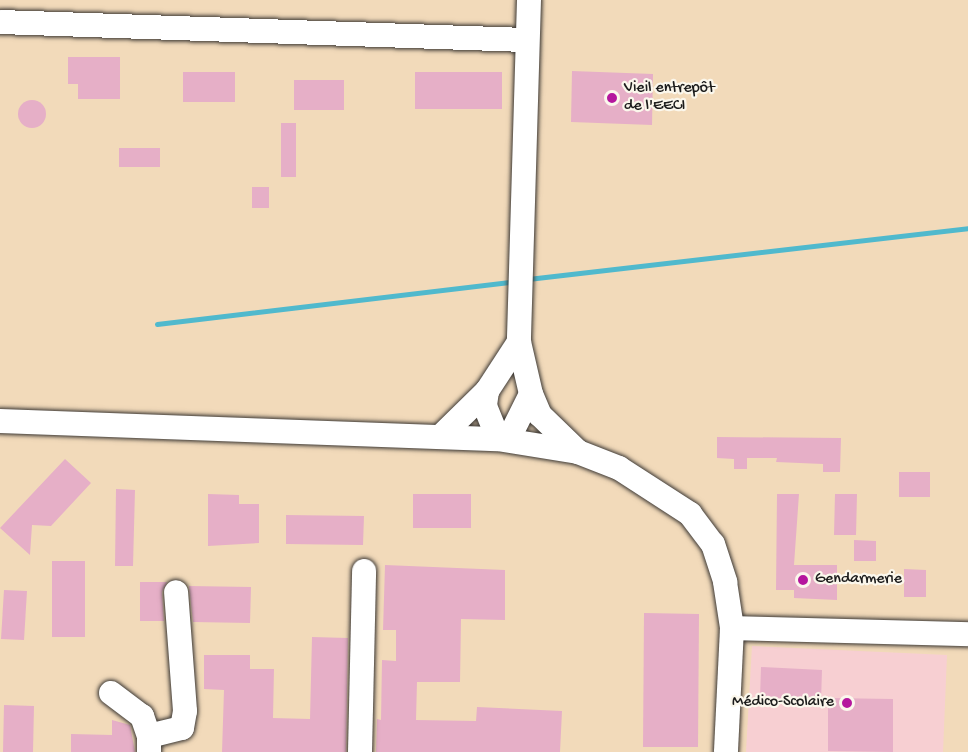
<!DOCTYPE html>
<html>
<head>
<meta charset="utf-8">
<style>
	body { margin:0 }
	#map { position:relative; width:968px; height:752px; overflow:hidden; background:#f2daba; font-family:"Gochi Hand",sans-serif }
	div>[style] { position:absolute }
	.built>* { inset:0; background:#f7cfd2 }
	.stream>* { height:5px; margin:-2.5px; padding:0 2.5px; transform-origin:2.5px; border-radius:2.5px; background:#50b9cd }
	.building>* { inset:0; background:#e6afc7 }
	.round { border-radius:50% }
	.roads { filter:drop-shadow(0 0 2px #3c3834) drop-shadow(0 0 2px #3c3834) }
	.minor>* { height:24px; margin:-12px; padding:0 12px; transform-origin:12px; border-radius:12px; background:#fff }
	.dots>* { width:16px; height:16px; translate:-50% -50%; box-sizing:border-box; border:3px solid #fbf7ec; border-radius:50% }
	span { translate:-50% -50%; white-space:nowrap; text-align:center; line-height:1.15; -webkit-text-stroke:4.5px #fbf7ec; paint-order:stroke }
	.poi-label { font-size:16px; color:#1c1c1c }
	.left { translate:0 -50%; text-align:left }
	.right { translate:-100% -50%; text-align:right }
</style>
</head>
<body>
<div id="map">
	<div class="built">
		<div style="clip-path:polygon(752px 646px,947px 655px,943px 752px,746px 752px)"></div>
	</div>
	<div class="stream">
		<div style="left:528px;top:279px;width:443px;rotate:-6.6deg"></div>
		<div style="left:157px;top:324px;width:361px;rotate:-6.8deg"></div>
	</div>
	<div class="building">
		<div style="clip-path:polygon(68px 57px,120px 57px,120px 99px,78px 99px,78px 84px,68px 84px)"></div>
		<div style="clip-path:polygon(572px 71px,653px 74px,652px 125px,571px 122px)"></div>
		<div style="clip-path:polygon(183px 72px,235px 72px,235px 102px,183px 102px)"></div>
		<div style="clip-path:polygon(415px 72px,502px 72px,502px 109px,415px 109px)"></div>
		<div style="clip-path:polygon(294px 80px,344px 80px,344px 110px,294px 110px)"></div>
		<div class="round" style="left:18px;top:100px;width:28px;height:28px"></div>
		<div style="clip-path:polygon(281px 123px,296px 123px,296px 177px,281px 177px)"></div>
		<div style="clip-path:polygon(119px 148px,160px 148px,160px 167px,119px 167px)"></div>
		<div style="clip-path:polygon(252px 187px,269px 187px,269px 208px,252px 208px)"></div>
		<div style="clip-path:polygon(717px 437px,841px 438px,840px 472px,823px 472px,823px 464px,776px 462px,777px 458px,747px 458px,747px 469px,734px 469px,734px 459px,717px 458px)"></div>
		<div style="clip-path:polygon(65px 459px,91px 483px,51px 526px,32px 525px,30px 555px,0 528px)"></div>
		<div style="clip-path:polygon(899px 472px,930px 472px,930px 497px,899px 497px)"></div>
		<div style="clip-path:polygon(116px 489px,135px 490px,133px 566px,115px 566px)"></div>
		<div style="clip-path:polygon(208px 494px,239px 495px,239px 504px,259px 504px,259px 543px,208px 546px)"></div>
		<div style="clip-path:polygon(413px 494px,471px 494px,471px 528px,413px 528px)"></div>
		<div style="clip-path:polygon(777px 494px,799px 494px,794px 565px,837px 565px,837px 600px,794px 598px,794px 590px,776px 590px)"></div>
		<div style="clip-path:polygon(835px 494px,857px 494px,856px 535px,834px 535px)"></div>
		<div style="clip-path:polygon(286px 515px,364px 516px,363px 545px,286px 544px)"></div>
		<div style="clip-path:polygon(854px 540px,876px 541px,876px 561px,854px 561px)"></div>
		<div style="clip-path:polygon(52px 561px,85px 561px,85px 637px,52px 637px)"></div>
		<div style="clip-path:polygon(385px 565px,505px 570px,505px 620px,461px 619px,460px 682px,417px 682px,416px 720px,476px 721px,477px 707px,562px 711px,560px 752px,376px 752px,377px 719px,381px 720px,382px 660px,396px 661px,396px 630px,383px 630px)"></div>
		<div style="clip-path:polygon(904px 569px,926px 570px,926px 597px,904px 597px)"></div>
		<div style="clip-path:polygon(140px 582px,167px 582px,162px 592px,164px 621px,140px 621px)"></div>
		<div style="clip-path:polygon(189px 586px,251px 587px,250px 623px,193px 622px)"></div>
		<div style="clip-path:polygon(4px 590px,27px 591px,24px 640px,1px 639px)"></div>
		<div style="clip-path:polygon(644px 613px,699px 614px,698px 747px,643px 747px)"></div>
		<div style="clip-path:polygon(312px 637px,348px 638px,346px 752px,222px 752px,224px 690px,204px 689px,204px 655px,250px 655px,250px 669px,274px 669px,273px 718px,310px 719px)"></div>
		<div style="clip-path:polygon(761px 667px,822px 670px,821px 701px,760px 698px)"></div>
		<div style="clip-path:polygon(828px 698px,893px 699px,893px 752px,828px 751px)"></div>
		<div style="clip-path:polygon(4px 705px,34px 706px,33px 752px,3px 752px)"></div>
		<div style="clip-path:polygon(112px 720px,130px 725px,135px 752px,71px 752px,71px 734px,112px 735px)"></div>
	</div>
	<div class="roads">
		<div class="minor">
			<div style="left:529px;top:0;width:342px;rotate:91.7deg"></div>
			<div style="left:519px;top:342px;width:53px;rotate:77deg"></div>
			<div style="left:531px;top:394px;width:23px;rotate:67deg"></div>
			<div style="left:540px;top:415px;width:53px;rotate:44.2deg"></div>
			<div style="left:0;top:22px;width:527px;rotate:1.96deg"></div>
			<div style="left:487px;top:391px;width:15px;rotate:98deg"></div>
			<div style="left:485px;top:406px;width:35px;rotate:68deg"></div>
			<div style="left:498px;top:439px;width:16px;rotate:-27deg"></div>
			<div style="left:512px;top:432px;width:42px;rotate:-63.4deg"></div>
			<div style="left:0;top:421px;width:498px;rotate:2.1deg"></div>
			<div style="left:498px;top:439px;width:81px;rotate:9.2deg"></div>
			<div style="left:578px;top:452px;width:44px;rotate:21.3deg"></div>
			<div style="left:619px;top:468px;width:85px;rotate:32.9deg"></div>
			<div style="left:690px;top:514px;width:38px;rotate:53deg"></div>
			<div style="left:713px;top:544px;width:40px;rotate:72deg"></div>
			<div style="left:725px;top:582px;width:47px;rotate:81.3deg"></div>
			<div style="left:732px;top:628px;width:124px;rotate:92.8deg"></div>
			<div style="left:440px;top:437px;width:66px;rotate:-44.4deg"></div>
			<div style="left:487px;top:391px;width:59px;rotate:-56.9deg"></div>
			<div style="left:732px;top:628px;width:236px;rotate:1.5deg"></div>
			<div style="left:111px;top:693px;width:39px;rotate:37deg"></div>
			<div style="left:142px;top:716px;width:21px;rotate:71deg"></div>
			<div style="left:149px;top:736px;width:16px;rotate:90deg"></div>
			<div style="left:149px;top:736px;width:34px;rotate:-14deg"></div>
			<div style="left:182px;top:728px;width:17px;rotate:-80deg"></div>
			<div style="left:185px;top:711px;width:119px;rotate:-94.3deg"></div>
			<div style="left:360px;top:752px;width:181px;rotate:-88.7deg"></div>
		</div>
	</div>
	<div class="dots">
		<div style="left:612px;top:98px;background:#b5179e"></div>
		<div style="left:803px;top:580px;background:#b5179e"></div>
		<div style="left:847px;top:703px;background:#b5179e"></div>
	</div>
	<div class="poi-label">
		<span class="left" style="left:624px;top:98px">Vieil entrepôt<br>de l'EECI</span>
		<span class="left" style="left:815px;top:580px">Gendarmerie</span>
		<span class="right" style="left:834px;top:703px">Médico-Scolaire</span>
	</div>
</div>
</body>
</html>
